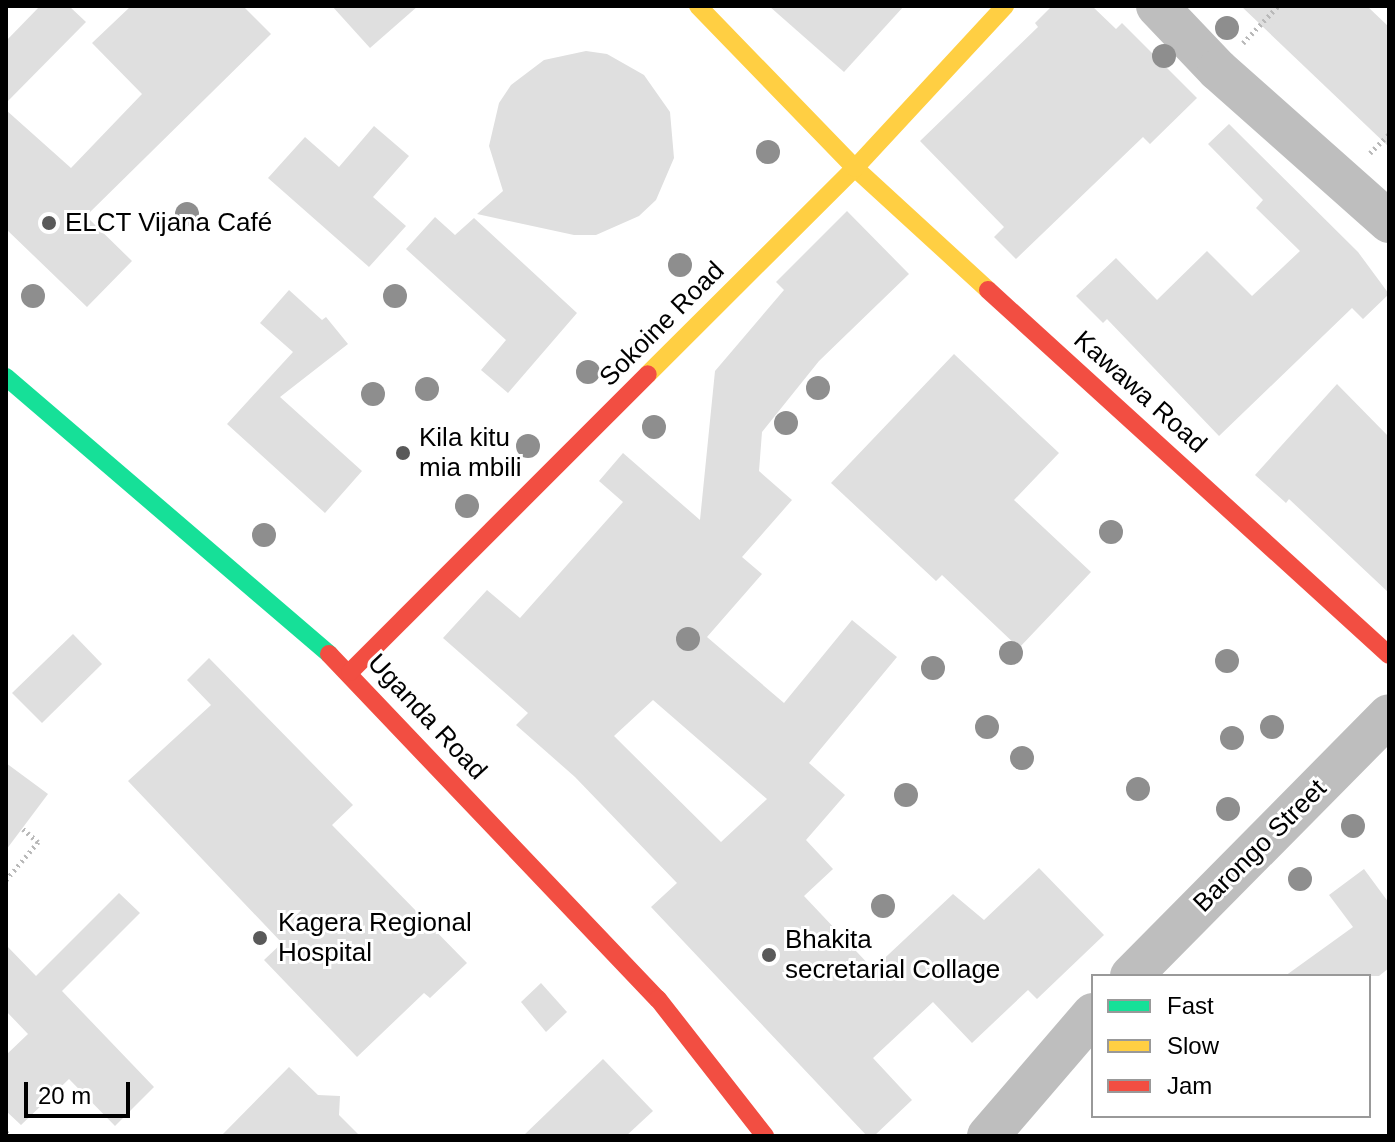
<!DOCTYPE html>
<html>
<head>
<meta charset="utf-8">
<style>
	body { margin:0 }
	#map { position:relative; width:1395px; height:1142px; overflow:hidden; background:#fff; font-family:Helvetica,sans-serif }
	div>[style] { position:absolute }
	.building>* { inset:0; background:#dfdfdf }
	.path>* { height:5px; margin-top:-2.5px; transform-origin:0; background:repeating-linear-gradient(90deg,#b9b9b9 0 2px,transparent 0 6px) }
	.street>* { height:42px; margin:-21px; padding:0 21px; transform-origin:21px; border-radius:21px; background:#bebebe }
	.fast>* { height:18px; margin:-9px; padding:0 9px; transform-origin:9px; border-radius:9px; background:#16e098 }
	.slow>* { height:18px; margin:-9px; padding:0 9px; transform-origin:9px; border-radius:9px; background:#ffcf43 }
	.jam>* { height:18px; margin:-9px; padding:0 9px; transform-origin:9px; border-radius:9px; background:#f24e42 }
	.trees>* { width:24px; height:24px; margin:-12px; border-radius:50%; background:#8e8e8e }
	.dots>* { width:22px; height:22px; translate:-50% -50%; box-sizing:border-box; border:4px solid #fff; border-radius:50% }
	span { translate:-50% -50%; white-space:nowrap; text-align:center; line-height:1.15; -webkit-text-stroke:6px #fff; paint-order:stroke }
	.poi-label { font-size:26px; color:#000 }
	.left { translate:0 -50%; text-align:left }
	.street-label { font-size:26px; color:#000 }
	.frame { position:absolute; inset:0; border:8px solid #000; pointer-events:none }
	.legend { position:absolute; left:1091px; top:974px; width:280px; height:144px; box-sizing:border-box; background:#fff; border:2px solid #999; margin:0; padding:10px 14px; list-style:none; font-size:24px; color:#000 }
	.legend li { display:flex; align-items:center; gap:16px; height:40px }
	.legend b { width:40px; border:2px solid #999 }
	.scale { position:absolute; left:24px; top:1082px; width:106px; height:36px; box-sizing:border-box; border:4px solid #000; border-top:0; padding-left:10px; font-size:24px; line-height:28px; white-space:nowrap; color:#000; -webkit-text-stroke:6px #fff; paint-order:stroke }
</style>
</head>
<body>
<div id="map">
	<div class="building">
		<div style="clip-path:polygon(40px 6px,69px 6px,86px 22px,6px 103px,6px 41px)"></div>
		<div style="clip-path:polygon(131px 6px,243px 6px,271px 34px,86px 216px,132px 261px,87px 307px,6px 229px,6px 110px,71px 168px,142px 94px,92px 43px)"></div>
		<div style="clip-path:polygon(332px 6px,418px 6px,370px 48px)"></div>
		<div style="clip-path:polygon(769px 6px,904px 6px,844px 72px)"></div>
		<div style="clip-path:polygon(1052px 6px,1092px 6px,1116px 29px,1122px 23px,1197px 98px,1150px 144px,1143px 137px,1016px 259px,994px 237px,1004px 227px,920px 141px,1038px 27px,1035px 23px)"></div>
		<div style="clip-path:polygon(1241px 6px,1367px 6px,1389px 27px,1389px 147px)"></div>
		<div style="clip-path:polygon(586px 51px,607px 54px,644px 75px,670px 112px,674px 158px,656px 200px,639px 216px,596px 235px,574px 235px,477px 214px,503px 191px,489px 146px,499px 103px,511px 85px,544px 60px)"></div>
		<div style="clip-path:polygon(1229px 124px,1358px 252px,1389px 294px,1363px 319px,1352px 308px,1219px 436px,1107px 319px,1103px 323px,1076px 296px,1116px 258px,1157px 300px,1207px 251px,1252px 296px,1300px 251px,1256px 208px,1263px 200px,1208px 144px)"></div>
		<div style="clip-path:polygon(374px 126px,409px 156px,373px 197px,406px 226px,369px 267px,268px 178px,305px 137px,339px 167px)"></div>
		<div style="clip-path:polygon(evenodd,847px 211px,909px 274px,819px 361px,762px 432px,759px 471px,792px 500px,742px 557px,762px 574px,707px 637px,784px 703px,852px 620px,897px 657px,809px 763px,845px 795px,806px 840px,833px 869px,804px 896px,873px 969px,953px 894px,984px 920px,1039px 868px,1104px 935px,1037px 999px,1028px 990px,972px 1043px,933px 1002px,873px 1058px,912px 1100px,874px 1136px,867px 1136px,651px 907px,677px 883px,575px 777px,516px 725px,528px 713px,443px 638px,487px 590px,520px 618px,623px 502px,599px 481px,623px 453px,700px 520px,715px 371px,784px 290px,776px 282px,847px 211px,653px 700px,767px 799px,721px 842px,614px 736px,653px 700px)"></div>
		<div style="clip-path:polygon(435px 217px,455px 235px,474px 218px,577px 313px,508px 393px,481px 370px,506px 340px,406px 249px)"></div>
		<div style="clip-path:polygon(289px 290px,322px 320px,326px 317px,348px 344px,280px 397px,362px 471px,325px 513px,227px 424px,293px 352px,260px 323px)"></div>
		<div style="clip-path:polygon(954px 354px,1059px 453px,1014px 500px,1091px 572px,1019px 648px,942px 575px,936px 581px,831px 483px)"></div>
		<div style="clip-path:polygon(1337px 384px,1389px 437px,1389px 593px,1289px 499px,1286px 503px,1255px 475px)"></div>
		<div style="clip-path:polygon(73px 634px,102px 664px,42px 723px,12px 693px)"></div>
		<div style="clip-path:polygon(209px 658px,353px 805px,332px 825px,467px 963px,430px 998px,424px 993px,357px 1057px,264px 960px,282px 943px,128px 781px,211px 705px,187px 680px)"></div>
		<div style="clip-path:polygon(6px 763px,48px 794px,6px 850px)"></div>
		<div style="clip-path:polygon(1364px 869px,1389px 903px,1389px 968px,1379px 976px,1285px 976px,1353px 927px,1329px 895px)"></div>
		<div style="clip-path:polygon(119px 893px,140px 913px,62px 991px,154px 1087px,115px 1126px,69px 1079px,21px 1125px,6px 1111px,6px 1055px,28px 1034px,6px 1011px,6px 945px,36px 976px)"></div>
		<div style="clip-path:polygon(541px 983px,567px 1012px,546px 1032px,521px 1002px)"></div>
		<div style="clip-path:polygon(603px 1059px,653px 1111px,626px 1136px,523px 1136px)"></div>
		<div style="clip-path:polygon(289px 1067px,318px 1095px,340px 1096px,339px 1115px,360px 1136px,221px 1136px)"></div>
	</div>
	<div class="path">
		<div style="left:1243px;top:43px;width:51px;rotate:-46.6deg"></div>
		<div style="left:1370px;top:153px;width:27px;rotate:-45deg"></div>
		<div style="left:6px;top:880px;width:50px;rotate:-49.9deg"></div>
		<div style="left:38px;top:842px;width:20px;rotate:-139deg"></div>
		<div style="left:6px;top:1132px;width:6px;rotate:45deg"></div>
	</div>
	<div class="street">
		<div style="left:1157px;top:6px;width:88px;rotate:46.4deg"></div>
		<div style="left:1218px;top:70px;width:229px;rotate:41.6deg"></div>
		<div style="left:1131px;top:976px;width:367px;rotate:-45.3deg"></div>
		<div style="left:988px;top:1136px;width:161px;rotate:-49.3deg"></div>
	</div>
	<div class="fast">
		<div style="left:6px;top:377px;width:426px;rotate:40.6deg"></div>
	</div>
	<div class="slow">
		<div style="left:698px;top:6px;width:226px;rotate:45.9deg"></div>
		<div style="left:855px;top:168px;width:180px;rotate:42.5deg"></div>
		<div style="left:648px;top:374px;width:292px;rotate:-44.9deg"></div>
		<div style="left:855px;top:168px;width:221px;rotate:-47.2deg"></div>
	</div>
	<div class="jam">
		<div style="left:988px;top:290px;width:542px;rotate:42.31deg"></div>
		<div style="left:329px;top:654px;width:477px;rotate:46.4deg"></div>
		<div style="left:658px;top:999px;width:174px;rotate:52deg"></div>
		<div style="left:350px;top:672px;width:421px;rotate:-45deg"></div>
	</div>
	<div class="trees">
		<div style="left:1227px;top:28px"></div>
		<div style="left:1164px;top:56px"></div>
		<div style="left:768px;top:152px"></div>
		<div style="left:187px;top:214px"></div>
		<div style="left:680px;top:265px"></div>
		<div style="left:33px;top:296px"></div>
		<div style="left:395px;top:296px"></div>
		<div style="left:588px;top:372px"></div>
		<div style="left:818px;top:388px"></div>
		<div style="left:427px;top:389px"></div>
		<div style="left:373px;top:394px"></div>
		<div style="left:786px;top:423px"></div>
		<div style="left:654px;top:427px"></div>
		<div style="left:528px;top:446px"></div>
		<div style="left:467px;top:506px"></div>
		<div style="left:1111px;top:532px"></div>
		<div style="left:264px;top:535px"></div>
		<div style="left:688px;top:639px"></div>
		<div style="left:1011px;top:653px"></div>
		<div style="left:1227px;top:661px"></div>
		<div style="left:933px;top:668px"></div>
		<div style="left:987px;top:727px"></div>
		<div style="left:1272px;top:727px"></div>
		<div style="left:1232px;top:738px"></div>
		<div style="left:1022px;top:758px"></div>
		<div style="left:1138px;top:789px"></div>
		<div style="left:906px;top:795px"></div>
		<div style="left:1228px;top:809px"></div>
		<div style="left:1353px;top:826px"></div>
		<div style="left:1300px;top:879px"></div>
		<div style="left:883px;top:906px"></div>
	</div>
	<div class="dots">
		<div style="left:49px;top:223px;background:#595959"></div>
		<div style="left:403px;top:453px;background:#595959"></div>
		<div style="left:260px;top:938px;background:#595959"></div>
		<div style="left:769px;top:955px;background:#595959"></div>
	</div>
	<div class="poi-label">
		<span class="left" style="left:65px;top:223px">ELCT Vijana Café</span>
		<span class="left" style="left:419px;top:453px">Kila kitu<br>mia mbili</span>
		<span class="left" style="left:278px;top:938px">Kagera Regional<br>Hospital</span>
		<span class="left" style="left:785px;top:955px">Bhakita<br>secretarial Collage</span>
	</div>
	<div class="street-label">
		<span style="left:662px;top:324px;rotate:-45deg">Sokoine Road</span>
		<span style="left:1140px;top:392px;rotate:42deg">Kawawa Road</span>
		<span style="left:427px;top:717px;rotate:47deg">Uganda Road</span>
		<span style="left:1260px;top:846px;rotate:-45deg">Barongo Street</span>
	</div>
	<div class="frame"></div>
	<ul class="legend">
	<li><b style="height:10px;background:#16e098"></b>Fast</li>
	<li><b style="height:10px;background:#ffcf43"></b>Slow</li>
	<li><b style="height:10px;background:#f24e42"></b>Jam</li>
	</ul>
	<div class="scale">20 m</div>
</div>
</body>
</html>
